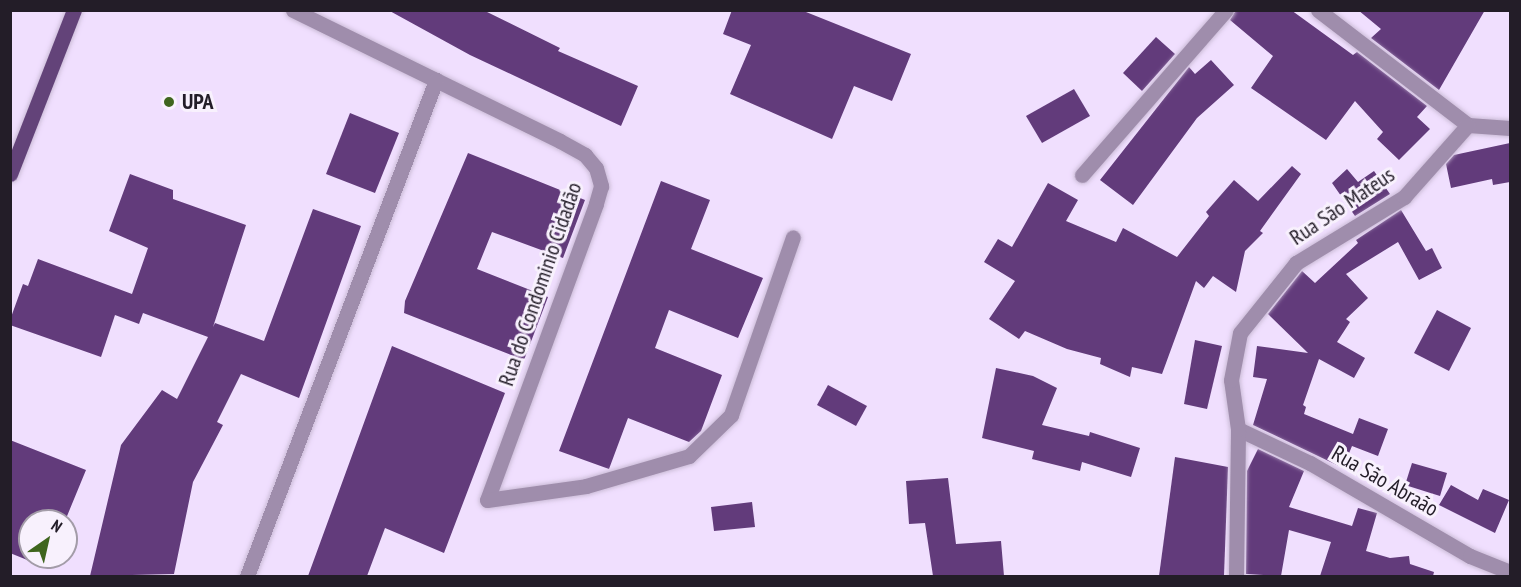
<!DOCTYPE html>
<html>
<head>
<meta charset="utf-8">
<style>
	body { margin:0 }
	#map { position:relative; width:1521px; height:587px; overflow:hidden; background:#f0dffe; font-family:"PT Sans Narrow",sans-serif }
	div>[style] { position:absolute }
	.building>* { inset:0; background:#623b7b }
	.roads { filter:drop-shadow(0 0 2px #cbbcd7) drop-shadow(0 0 2px #cbbcd7) }
	.minor>* { height:15px; margin:-7.5px; padding:0 7.5px; transform-origin:7.5px; border-radius:7.5px; background:#9f8dac }
	.major>* { height:15px; margin:-7.5px; padding:0 7.5px; transform-origin:7.5px; border-radius:7.5px; background:#634379 }
	.dots>* { width:16px; height:16px; translate:-50% -50%; box-sizing:border-box; border:3px solid #f8f1fd; border-radius:50% }
	span { translate:-50% -50%; white-space:nowrap; text-align:center; line-height:1.15; -webkit-text-stroke:6px #f8f1fd; paint-order:stroke }
	.poi-label { font-size:22px; color:#231d28; font-weight:700 }
	.left { translate:0 -50%; text-align:left }
	.street-label { font-size:22px; color:#231d28 }
	.frame { position:absolute; inset:0; border:12px solid #231d28; pointer-events:none }
	.north { position:absolute; left:18px; top:509px; width:60px; height:60px; box-sizing:border-box; background:#f8f1fd; border:2px solid #a39ca8; border-radius:50%; rotate:34deg; font-size:16px; font-weight:700; line-height:24px; text-align:center; color:#231d28 }
	.north::after { content:''; display:block; margin:auto; width:21px; height:27px; background:#3f651e; clip-path:polygon(50% 0,100% 100%,50% 72%,0 100%) }
</style>
</head>
<body>
<div id="map">
	<div class="building">
		<div style="clip-path:polygon(388px 10px,483px 10px,560px 48px,558px 51px,638px 86px,621px 126px,470px 55px)"></div>
		<div style="clip-path:polygon(732px 10px,801px 10px,911px 54px,892px 101px,854px 86px,832px 139px,730px 94px,751px 45px,723px 34px)"></div>
		<div style="clip-path:polygon(1236px 10px,1291px 10px,1353px 55px,1357px 52px,1427px 106px,1417px 117px,1430px 129px,1399px 160px,1377px 139px,1383px 132px,1355px 101px,1326px 140px,1251px 88px,1273px 56px,1230px 20px)"></div>
		<div style="clip-path:polygon(1358px 10px,1485px 10px,1439px 90px,1371px 38px,1381px 29px)"></div>
		<div style="clip-path:polygon(1156px 37px,1175px 54px,1142px 91px,1123px 73px)"></div>
		<div style="clip-path:polygon(1211px 60px,1234px 85px,1197px 118px,1133px 205px,1100px 180px,1189px 67px,1195px 74px)"></div>
		<div style="clip-path:polygon(1074px 89px,1090px 116px,1042px 143px,1026px 116px)"></div>
		<div style="clip-path:polygon(350px 113px,399px 133px,375px 193px,326px 174px)"></div>
		<div style="clip-path:polygon(1510px 143px,1510px 182px,1493px 185px,1492px 179px,1451px 188px,1446px 164px,1454px 155px)"></div>
		<div style="clip-path:polygon(468px 153px,585px 200px,563px 258px,492px 232px,477px 269px,548px 297px,524px 360px,404px 313px,405px 301px)"></div>
		<div style="clip-path:polygon(1292px 166px,1301px 174px,1260px 231px,1263px 233px,1245px 251px,1236px 292px,1213px 276px,1204px 288px,1196px 281px,1162px 374px,1132px 367px,1130px 377px,1100px 364px,1101px 358px,1067px 349px,1025px 331px,1019px 339px,989px 319px,1015px 281px,984px 262px,998px 239px,1012px 247px,1048px 183px,1078px 200px,1066px 221px,1116px 242px,1123px 228px,1177px 257px,1209px 216px,1206px 212px,1234px 180px,1258px 201px)"></div>
		<div style="clip-path:polygon(1347px 169px,1358px 182px,1374px 171px,1390px 194px,1355px 216px,1332px 183px)"></div>
		<div style="clip-path:polygon(130px 174px,173px 190px,173px 199px,246px 225px,213px 327px,215px 323px,264px 341px,313px 209px,361px 226px,299px 398px,241px 374px,217px 422px,223px 425px,193px 482px,174px 574px,90px 576px,121px 445px,162px 390px,177px 399px,208px 337px,143px 313px,139px 324px,115px 315px,101px 357px,10px 325px,10px 320px,23px 284px,28px 286px,38px 259px,132px 294px,148px 248px,109px 231px)"></div>
		<div style="clip-path:polygon(661px 181px,710px 200px,691px 249px,763px 278px,738px 338px,669px 310px,655px 348px,722px 375px,701px 431px,689px 442px,628px 418px,609px 469px,559px 451px)"></div>
		<div style="clip-path:polygon(1401px 210px,1426px 251px,1432px 248px,1442px 268px,1419px 280px,1398px 242px,1346px 274px,1368px 298px,1346px 319px,1350px 322px,1337px 342px,1365px 358px,1354px 378px,1319px 359px,1303px 405px,1306px 407px,1304px 414px,1353px 434px,1359px 418px,1388px 429px,1378px 456px,1352px 446px,1343px 468px,1253px 425px,1267px 379px,1253px 377px,1257px 346px,1308px 353px,1268px 314px,1302px 271px,1315px 283px,1358px 243px,1356px 240px)"></div>
		<div style="clip-path:polygon(1437px 310px,1471px 328px,1449px 371px,1414px 353px)"></div>
		<div style="clip-path:polygon(1195px 340px,1222px 346px,1207px 409px,1184px 404px)"></div>
		<div style="clip-path:polygon(392px 346px,505px 393px,444px 553px,385px 528px,367px 576px,308px 576px)"></div>
		<div style="clip-path:polygon(996px 368px,1033px 376px,1057px 388px,1042px 425px,1089px 436px,1090px 432px,1140px 448px,1131px 477px,1082px 462px,1080px 471px,1032px 459px,1034px 451px,982px 438px)"></div>
		<div style="clip-path:polygon(828px 385px,867px 406px,856px 426px,817px 405px)"></div>
		<div style="clip-path:polygon(10px 440px,86px 470px,65px 521px,30px 521px,30px 557px,51px 557px,47px 568px,10px 553px)"></div>
		<div style="clip-path:polygon(1258px 449px,1304px 471px,1289px 507px,1352px 526px,1358px 508px,1377px 513px,1366px 551px,1390px 558px,1409px 556px,1410px 564px,1434px 572px,1433px 576px,1320px 576px,1331px 542px,1289px 530px,1281px 576px,1246px 574px,1247px 471px)"></div>
		<div style="clip-path:polygon(1175px 457px,1228px 467px,1224px 576px,1159px 576px)"></div>
		<div style="clip-path:polygon(1412px 463px,1447px 473px,1440px 496px,1405px 485px)"></div>
		<div style="clip-path:polygon(948px 478px,956px 544px,1001px 541px,1004px 576px,933px 576px,925px 523px,909px 524px,906px 481px)"></div>
		<div style="clip-path:polygon(1451px 485px,1478px 500px,1483px 489px,1509px 500px,1495px 533px,1439px 505px)"></div>
		<div style="clip-path:polygon(752px 502px,755px 527px,714px 531px,711px 507px)"></div>
	</div>
	<div class="roads">
		<div class="minor">
			<div style="left:293px;top:10px;width:297px;rotate:26.1deg"></div>
			<div style="left:560px;top:141px;width:29px;rotate:29deg"></div>
			<div style="left:585px;top:155px;width:17px;rotate:50deg"></div>
			<div style="left:596px;top:168px;width:19px;rotate:74deg"></div>
			<div style="left:601px;top:186px;width:19px;rotate:106deg"></div>
			<div style="left:596px;top:204px;width:315px;rotate:110.2deg"></div>
			<div style="left:487px;top:500px;width:100px;rotate:-8deg"></div>
			<div style="left:586px;top:486px;width:107px;rotate:-16.2deg"></div>
			<div style="left:689px;top:456px;width:59px;rotate:-44.3deg"></div>
			<div style="left:731px;top:415px;width:188px;rotate:-70.8deg"></div>
			<div style="left:1318px;top:10px;width:189px;rotate:37.5deg"></div>
			<div style="left:1468px;top:125px;width:42px;rotate:4.1deg"></div>
			<div style="left:1082px;top:175px;width:219px;rotate:-48.9deg"></div>
			<div style="left:1238px;top:429px;width:80px;rotate:25.3deg"></div>
			<div style="left:1310px;top:463px;width:185px;rotate:30.2deg"></div>
			<div style="left:1470px;top:556px;width:43px;rotate:21.8deg"></div>
			<div style="left:247px;top:576px;width:531px;rotate:-69.14deg"></div>
			<div style="left:1236px;top:576px;width:147px;rotate:-89.2deg"></div>
			<div style="left:1238px;top:429px;width:49px;rotate:-98.1deg"></div>
			<div style="left:1231px;top:380px;width:48px;rotate:-79.2deg"></div>
			<div style="left:1240px;top:333px;width:90px;rotate:-51.3deg"></div>
			<div style="left:1296px;top:263px;width:127px;rotate:-31.4deg"></div>
			<div style="left:1404px;top:197px;width:96px;rotate:-48.4deg"></div>
		</div>
		<div class="major">
			<div style="left:10px;top:174px;width:176px;rotate:-68.7deg"></div>
		</div>
	</div>
	<div class="dots">
		<div style="left:169px;top:102px;background:#3f651e"></div>
	</div>
	<div class="poi-label">
		<span class="left" style="left:182px;top:102px">UPA</span>
	</div>
	<div class="street-label">
		<span style="left:1342px;top:206px;rotate:-34deg">Rua São Mateus</span>
		<span style="left:540px;top:284px;rotate:-71deg">Rua do Condominio Cidadão</span>
		<span style="left:1385px;top:481px;rotate:30deg">Rua São Abraão</span>
	</div>
	<div class="frame"></div>
	<div class="north">N</div>
</div>
</body>
</html>
